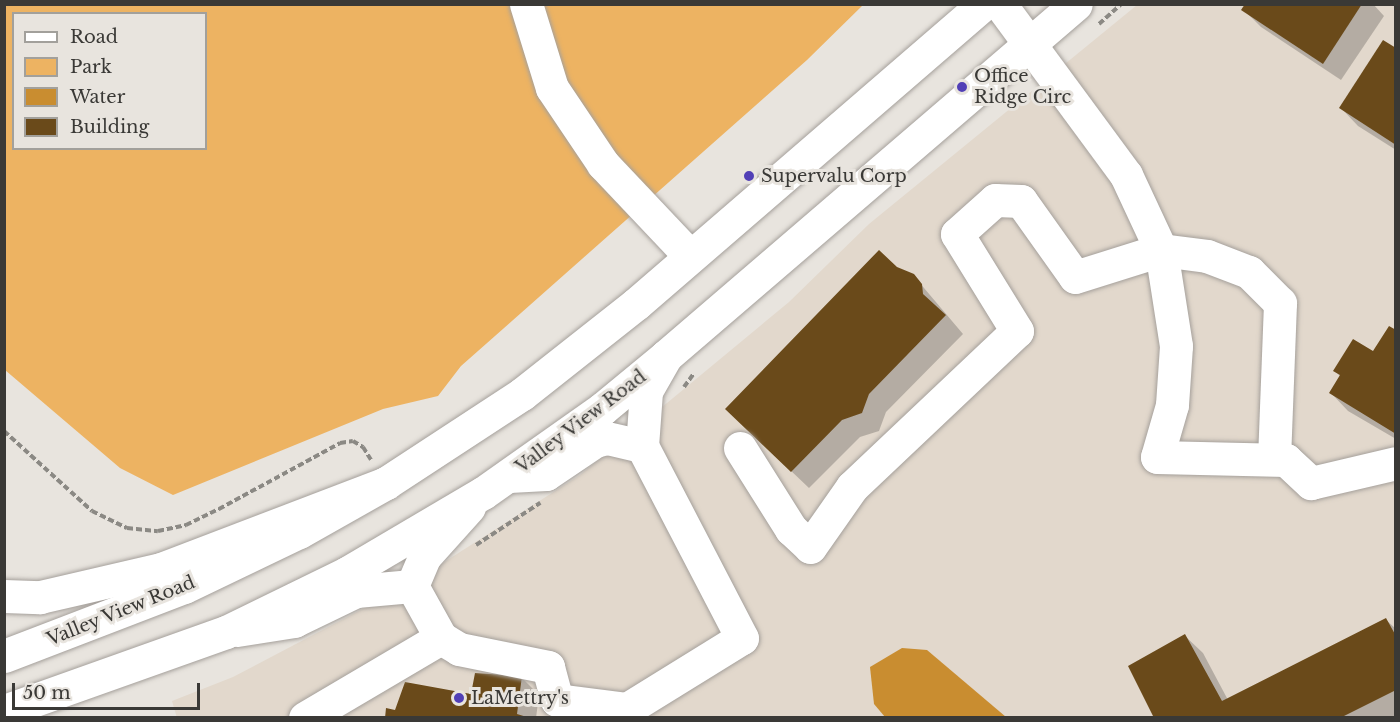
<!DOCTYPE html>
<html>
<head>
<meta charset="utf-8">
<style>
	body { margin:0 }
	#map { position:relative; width:1400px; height:722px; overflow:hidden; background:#e8e4de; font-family:"Libre Baskerville",serif }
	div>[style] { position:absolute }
	.built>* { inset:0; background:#e2d8cc }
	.green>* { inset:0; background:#edb362 }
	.water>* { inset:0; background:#c98d30 }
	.shadow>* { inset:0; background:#0003 }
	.building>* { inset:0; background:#6a4a1a }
	.path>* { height:4px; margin-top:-2px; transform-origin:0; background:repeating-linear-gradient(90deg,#8b8984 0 6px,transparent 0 9px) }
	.roads { filter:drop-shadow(0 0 2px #a5a09b) drop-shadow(0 0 2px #a5a09b) }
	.minor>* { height:33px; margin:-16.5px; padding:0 16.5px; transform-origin:16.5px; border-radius:16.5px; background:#fff }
	.major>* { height:33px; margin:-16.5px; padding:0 16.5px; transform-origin:16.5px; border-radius:16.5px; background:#fff }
	.highway>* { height:33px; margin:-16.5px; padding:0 16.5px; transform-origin:16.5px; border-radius:16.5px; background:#fff }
	.dots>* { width:16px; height:16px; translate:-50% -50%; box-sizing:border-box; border:3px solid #e8e4de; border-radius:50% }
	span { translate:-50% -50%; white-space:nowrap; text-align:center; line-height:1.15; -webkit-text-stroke:6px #e8e4de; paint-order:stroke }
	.poi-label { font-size:18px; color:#3a3936 }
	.left { translate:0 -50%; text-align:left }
	.street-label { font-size:18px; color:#3a3936 }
	.frame { position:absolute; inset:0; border:6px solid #3a3936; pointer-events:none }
	.legend { position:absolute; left:12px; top:12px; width:195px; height:138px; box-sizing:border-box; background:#e8e4de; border:2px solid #a2a09b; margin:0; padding:8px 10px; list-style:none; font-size:18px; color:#3a3936 }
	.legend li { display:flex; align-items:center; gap:12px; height:30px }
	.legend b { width:30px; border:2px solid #a2a09b }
	.scale { position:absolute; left:12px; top:683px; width:188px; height:27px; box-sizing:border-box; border:3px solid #3a3936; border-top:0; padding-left:8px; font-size:18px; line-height:21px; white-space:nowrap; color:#3a3936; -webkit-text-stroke:4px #e8e4de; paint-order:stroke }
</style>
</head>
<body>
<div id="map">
	<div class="built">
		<div style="clip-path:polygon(1137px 5px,1395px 5px,1395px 717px,177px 718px,172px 701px,233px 677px,410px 584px,580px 475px,789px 302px,869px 224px)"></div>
	</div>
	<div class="green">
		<div style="clip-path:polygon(evenodd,4px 5px,863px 5px,807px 60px,461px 366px,438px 396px,383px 409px,173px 495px,120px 468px,5px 370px,4px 5px,14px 14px,206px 14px,206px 148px,14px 148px,14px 14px)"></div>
	</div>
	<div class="water">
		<div style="clip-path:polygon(902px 648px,927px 650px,1006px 717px,885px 717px,874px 704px,870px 667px)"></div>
	</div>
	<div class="shadow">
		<div style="clip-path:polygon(1246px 4px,1373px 4px,1384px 16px,1341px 80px,1261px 27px,1243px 9px)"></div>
		<div style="clip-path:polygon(1396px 50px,1396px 150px,1358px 126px,1341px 108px)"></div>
		<div style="clip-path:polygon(896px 269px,913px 275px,963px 334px,886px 412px,879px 431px,860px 437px,809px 488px,744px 426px)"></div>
		<div style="clip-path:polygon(1396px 332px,1396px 439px,1348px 411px,1331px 393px,1341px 377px,1335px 371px,1374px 353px)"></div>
		<div style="clip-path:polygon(1385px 619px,1396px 629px,1396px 716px,1392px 718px,1156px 718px,1185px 636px,1203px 653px,1228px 700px)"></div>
		<div style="clip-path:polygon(522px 678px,539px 695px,536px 718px,386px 718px,396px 711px,472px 696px)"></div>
	</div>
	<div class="building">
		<div style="clip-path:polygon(1245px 4px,1362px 4px,1323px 64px,1241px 10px)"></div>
		<div style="clip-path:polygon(1383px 40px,1396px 48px,1396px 145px,1339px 108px)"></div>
		<div style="clip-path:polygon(879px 250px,897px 267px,914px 274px,922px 284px,923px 294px,946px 315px,869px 394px,862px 413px,842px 420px,791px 472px,725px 409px)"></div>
		<div style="clip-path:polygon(1389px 326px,1396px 330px,1396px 434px,1329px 393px,1340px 375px,1333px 371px,1353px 339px,1373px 351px)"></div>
		<div style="clip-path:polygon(1386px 618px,1396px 636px,1396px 690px,1340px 718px,1154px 718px,1128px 666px,1185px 634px,1222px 701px)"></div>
		<div style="clip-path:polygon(475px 673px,522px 676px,517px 714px,530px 718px,385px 718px,386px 708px,395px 710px,405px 682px,471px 694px)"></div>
	</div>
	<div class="path">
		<div style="left:1099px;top:24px;width:30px;rotate:-42deg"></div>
		<div style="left:684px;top:387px;width:17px;rotate:-54deg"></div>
		<div style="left:4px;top:431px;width:119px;rotate:42.3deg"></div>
		<div style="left:92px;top:511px;width:39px;rotate:26deg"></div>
		<div style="left:127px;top:528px;width:31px;rotate:6deg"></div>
		<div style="left:158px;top:531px;width:29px;rotate:-12deg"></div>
		<div style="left:186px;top:525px;width:37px;rotate:-26deg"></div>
		<div style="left:219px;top:509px;width:138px;rotate:-28.6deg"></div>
		<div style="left:340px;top:443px;width:13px;rotate:-9deg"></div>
		<div style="left:353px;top:441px;width:12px;rotate:31deg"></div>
		<div style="left:363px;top:447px;width:15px;rotate:58deg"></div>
		<div style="left:476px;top:545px;width:77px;rotate:-33.3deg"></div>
	</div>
	<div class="roads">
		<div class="minor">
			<div style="left:526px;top:4px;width:88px;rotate:72.8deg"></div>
			<div style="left:552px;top:88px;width:92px;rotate:56.1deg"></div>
			<div style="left:603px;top:164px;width:127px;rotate:46.6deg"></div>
			<div style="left:1000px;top:4px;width:212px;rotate:53.6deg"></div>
			<div style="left:1126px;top:175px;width:83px;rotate:65deg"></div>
			<div style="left:1161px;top:250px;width:97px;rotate:81.1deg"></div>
			<div style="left:1176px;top:346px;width:59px;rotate:93.9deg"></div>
			<div style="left:1172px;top:405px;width:54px;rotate:106.1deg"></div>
			<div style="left:1157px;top:457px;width:129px;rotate:1.3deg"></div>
			<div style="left:1286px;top:460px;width:34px;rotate:43deg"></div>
			<div style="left:1311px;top:483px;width:87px;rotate:-13.2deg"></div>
			<div style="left:740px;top:448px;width:96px;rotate:57.8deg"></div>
			<div style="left:791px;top:529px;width:26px;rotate:43deg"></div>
			<div style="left:810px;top:547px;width:73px;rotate:-55deg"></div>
			<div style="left:852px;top:487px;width:227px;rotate:-43.4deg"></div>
			<div style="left:1017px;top:331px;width:114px;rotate:-121.7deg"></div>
			<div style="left:957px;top:234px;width:51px;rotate:-41.8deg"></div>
			<div style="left:995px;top:200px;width:26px;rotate:2deg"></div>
			<div style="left:1021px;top:201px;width:93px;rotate:54.6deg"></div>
			<div style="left:1075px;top:277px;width:90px;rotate:-17.4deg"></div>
			<div style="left:1161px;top:250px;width:46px;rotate:7.4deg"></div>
			<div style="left:1207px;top:256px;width:45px;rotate:20.9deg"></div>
			<div style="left:1249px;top:272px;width:44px;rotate:45deg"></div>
			<div style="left:1280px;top:303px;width:156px;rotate:92.2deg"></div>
			<div style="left:509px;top:476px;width:37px;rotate:-3deg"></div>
			<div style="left:546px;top:474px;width:59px;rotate:-34deg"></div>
			<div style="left:595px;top:441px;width:12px;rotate:-14deg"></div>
			<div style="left:607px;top:438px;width:36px;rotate:13deg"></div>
			<div style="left:237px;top:630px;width:58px;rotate:-9deg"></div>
			<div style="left:294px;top:621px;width:69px;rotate:-25.8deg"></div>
			<div style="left:356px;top:591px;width:56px;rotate:-5.1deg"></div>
			<div style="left:441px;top:638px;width:21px;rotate:31deg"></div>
			<div style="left:459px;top:649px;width:91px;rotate:11.4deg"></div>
			<div style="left:548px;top:667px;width:34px;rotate:75deg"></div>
			<div style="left:557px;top:700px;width:71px;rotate:7.3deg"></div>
			<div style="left:627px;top:709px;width:135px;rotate:-31.7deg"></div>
			<div style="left:742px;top:638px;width:216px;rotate:-117.5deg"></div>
			<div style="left:642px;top:446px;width:55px;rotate:-85.8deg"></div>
			<div style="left:646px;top:391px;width:40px;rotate:-60.3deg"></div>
			<div style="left:305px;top:718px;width:158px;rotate:-30.5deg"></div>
			<div style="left:441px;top:638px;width:60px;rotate:-119.1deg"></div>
			<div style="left:412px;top:586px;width:33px;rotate:-67deg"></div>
			<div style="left:425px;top:556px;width:66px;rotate:-48.1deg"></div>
		</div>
		<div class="major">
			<div style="left:4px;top:656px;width:193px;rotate:-21deg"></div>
			<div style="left:184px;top:587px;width:127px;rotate:-25.6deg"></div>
			<div style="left:299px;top:532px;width:100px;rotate:-29.4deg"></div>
			<div style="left:386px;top:483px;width:163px;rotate:-33.2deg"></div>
			<div style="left:522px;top:394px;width:145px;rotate:-38.3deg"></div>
			<div style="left:636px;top:304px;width:459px;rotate:-40.8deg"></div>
			<div style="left:4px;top:711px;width:236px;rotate:-19.6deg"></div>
			<div style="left:226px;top:632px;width:135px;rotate:-26deg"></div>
			<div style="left:347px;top:573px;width:158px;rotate:-30.5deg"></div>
			<div style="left:483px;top:493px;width:146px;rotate:-35.2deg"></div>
			<div style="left:602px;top:409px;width:83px;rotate:-39.6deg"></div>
			<div style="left:666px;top:356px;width:540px;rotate:-40.65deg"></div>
		</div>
		<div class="highway">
			<div style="left:4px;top:596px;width:36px;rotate:2deg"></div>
			<div style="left:40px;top:597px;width:124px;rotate:-13deg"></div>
			<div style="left:161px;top:569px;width:241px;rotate:-20.9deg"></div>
		</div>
	</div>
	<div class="dots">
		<div style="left:962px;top:87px;background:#513fb6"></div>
		<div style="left:749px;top:176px;background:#513fb6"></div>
		<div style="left:459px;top:698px;background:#513fb6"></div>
	</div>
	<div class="poi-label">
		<span class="left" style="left:974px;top:87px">Office<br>Ridge Circ</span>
		<span class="left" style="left:761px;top:176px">Supervalu Corp</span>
		<span class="left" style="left:471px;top:698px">LaMettry's</span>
	</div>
	<div class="street-label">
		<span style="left:581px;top:422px;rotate:-37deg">Valley View Road</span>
		<span style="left:121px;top:611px;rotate:-22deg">Valley View Road</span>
	</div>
	<div class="frame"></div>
	<ul class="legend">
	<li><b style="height:8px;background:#fff"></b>Road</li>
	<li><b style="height:16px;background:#edb362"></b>Park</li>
	<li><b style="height:16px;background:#c98d30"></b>Water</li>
	<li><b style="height:16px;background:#6a4a1a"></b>Building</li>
	</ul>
	<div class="scale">50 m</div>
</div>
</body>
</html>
